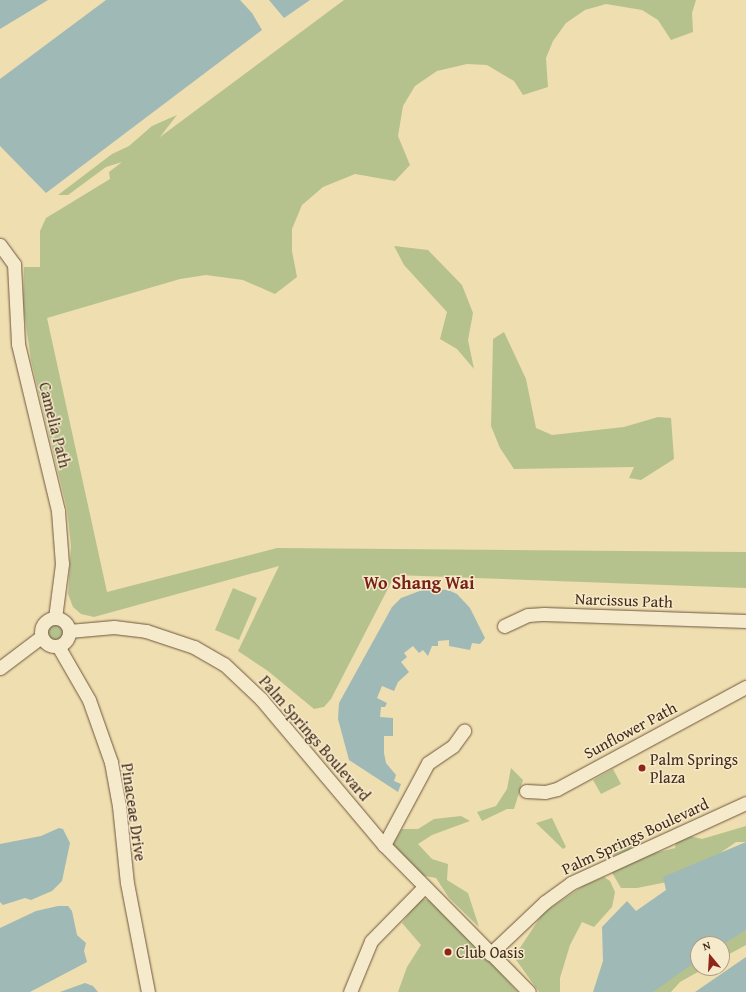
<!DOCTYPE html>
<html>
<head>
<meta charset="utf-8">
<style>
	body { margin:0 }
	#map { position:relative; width:746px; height:992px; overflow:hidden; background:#efdeaf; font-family:"Gentium Book Plus",serif }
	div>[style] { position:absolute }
	.green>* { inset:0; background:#b6c28d }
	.round { border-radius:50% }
	.water>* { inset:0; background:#9fb9b6 }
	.roads { filter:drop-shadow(0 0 1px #6f563e) drop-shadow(0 0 1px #6f563e) }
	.minor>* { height:13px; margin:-6.5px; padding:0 6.5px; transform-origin:6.5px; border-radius:6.5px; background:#f5eacb }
	.minor>.ring { margin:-6.5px; padding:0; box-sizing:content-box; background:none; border:13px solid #f5eacb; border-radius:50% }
	.dots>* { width:11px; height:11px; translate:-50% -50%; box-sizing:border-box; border:2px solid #f5eacb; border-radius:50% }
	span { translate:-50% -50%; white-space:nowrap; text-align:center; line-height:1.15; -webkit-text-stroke:3px #f5eacb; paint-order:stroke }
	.street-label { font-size:16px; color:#442918 }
	.poi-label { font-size:16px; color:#442918 }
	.left { translate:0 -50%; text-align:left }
	.quarter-label { font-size:18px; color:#7a1f14; font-weight:700 }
	.north { position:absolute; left:690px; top:936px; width:40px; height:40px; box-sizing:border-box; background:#f5eacb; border:1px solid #ae9d83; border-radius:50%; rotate:342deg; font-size:11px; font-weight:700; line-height:16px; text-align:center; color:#442918 }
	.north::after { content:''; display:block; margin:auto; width:14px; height:18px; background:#8f2418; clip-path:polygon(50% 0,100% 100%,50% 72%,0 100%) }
</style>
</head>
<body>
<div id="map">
	<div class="green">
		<div style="clip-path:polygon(344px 0,696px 0,692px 13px,693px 32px,671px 40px,658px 20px,642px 10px,606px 4px,585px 10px,566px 23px,553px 41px,546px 58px,548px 87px,523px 95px,514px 81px,487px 65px,467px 64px,437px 71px,415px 86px,403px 106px,398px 136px,410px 165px,395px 181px,355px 174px,323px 187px,302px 205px,292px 229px,292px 251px,297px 277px,275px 294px,243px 280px,206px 275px,180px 279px,47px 318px,107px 592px,277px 548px,746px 552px,746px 588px,395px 575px,331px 699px,324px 707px,314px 709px,268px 671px,238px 651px,279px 566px,94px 617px,81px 614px,73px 607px,68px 594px,71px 546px,67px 509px,31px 360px,23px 305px,24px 267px,40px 267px,40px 231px,46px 218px,110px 179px,109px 172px,122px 162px,106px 167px,68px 195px,58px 195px,112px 154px,129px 146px,152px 126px,177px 115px,160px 137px)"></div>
		<div style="clip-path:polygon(394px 246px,428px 250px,462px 285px,473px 313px,468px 340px,474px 369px,457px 349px,440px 339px,447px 312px,404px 265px)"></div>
		<div style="clip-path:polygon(504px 332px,526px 379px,536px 428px,552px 435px,624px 427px,658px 417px,671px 418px,674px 459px,641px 480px,629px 478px,634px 467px,514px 469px,500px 448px,491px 426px,493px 339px)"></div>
		<div style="clip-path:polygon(233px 588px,257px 598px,239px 640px,215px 630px)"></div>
		<div class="round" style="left:47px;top:624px;width:16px;height:16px"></div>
		<div style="clip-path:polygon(511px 768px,523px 780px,514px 809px,507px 809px,482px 821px,477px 812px,496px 806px,507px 789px)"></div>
		<div style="clip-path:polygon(613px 769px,621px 784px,601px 794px,593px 780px)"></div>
		<div style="clip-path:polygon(461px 816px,470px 821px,432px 835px,418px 844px,432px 859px,448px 864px,447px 880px,468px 893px,479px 927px,449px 898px,436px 878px,414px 874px,389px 851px,402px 829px,418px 829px,434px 819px)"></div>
		<div style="clip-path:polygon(552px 818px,566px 847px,563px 849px,536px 823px)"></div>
		<div style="clip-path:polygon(746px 826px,746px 842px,736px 842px,703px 865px,672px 881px,637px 888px,621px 888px,611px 871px,651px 854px,675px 848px,676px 842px,690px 836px,702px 839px)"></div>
		<div style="clip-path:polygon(630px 836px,636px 842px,630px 849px,613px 856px,616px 841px)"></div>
		<div style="clip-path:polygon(604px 877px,610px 881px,615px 892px,612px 907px,594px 927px,582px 922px,570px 945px,560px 978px,560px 992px,539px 992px,514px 957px,543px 913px,583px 886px)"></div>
		<div style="clip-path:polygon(420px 898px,436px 902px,518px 992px,398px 992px,407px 967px,421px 945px,402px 923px)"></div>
		<div style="clip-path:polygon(746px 925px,746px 945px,722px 958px,722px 944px,714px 944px)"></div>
		<div style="clip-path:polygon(698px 953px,698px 968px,705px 968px,680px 982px,671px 992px,646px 992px)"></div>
	</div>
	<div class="water">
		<div style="clip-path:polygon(0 0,48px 0,0 29px)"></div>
		<div style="clip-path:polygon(106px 0,240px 0,252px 13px,262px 30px,46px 193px,0 146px,0 79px)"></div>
		<div style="clip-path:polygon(269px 0,310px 0,284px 18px)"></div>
		<div style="clip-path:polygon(425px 589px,448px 590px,457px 594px,470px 608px,485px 638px,480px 644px,472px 643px,470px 650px,449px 646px,449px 640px,438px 641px,438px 646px,432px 646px,428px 656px,423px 650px,419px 653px,413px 646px,404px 653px,407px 657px,401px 662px,409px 672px,398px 682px,394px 691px,382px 686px,377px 698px,387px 703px,385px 707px,381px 707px,380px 717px,393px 718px,393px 736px,384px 736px,384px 753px,386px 763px,396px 775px,394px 781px,401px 784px,398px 792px,349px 760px,338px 719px,339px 703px,392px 607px,401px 598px)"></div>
		<div style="clip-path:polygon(59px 828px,63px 829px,70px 843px,62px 881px,52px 891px,31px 900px,25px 898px,3px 905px,0 902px,0 844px,41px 836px)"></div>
		<div style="clip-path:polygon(746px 842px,746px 930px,722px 945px,698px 944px,698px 960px,653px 992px,593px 992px,603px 961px,602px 927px,627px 901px,636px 911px,666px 890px,663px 877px)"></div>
		<div style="clip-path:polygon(58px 906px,68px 906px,72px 911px,77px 935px,86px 943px,84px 951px,87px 962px,30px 992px,0 992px,0 928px,36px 911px)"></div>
		<div style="clip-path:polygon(746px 957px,746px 992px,695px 992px)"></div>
		<div style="clip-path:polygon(85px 983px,93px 986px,98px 992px,60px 992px)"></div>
	</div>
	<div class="roads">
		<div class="minor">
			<div style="left:0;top:245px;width:24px;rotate:54deg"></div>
			<div style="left:14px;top:264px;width:80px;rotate:87.1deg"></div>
			<div style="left:18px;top:344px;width:172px;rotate:76.5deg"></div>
			<div style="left:58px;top:511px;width:53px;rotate:85.7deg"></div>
			<div style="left:62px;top:564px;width:54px;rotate:97.4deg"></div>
			<div class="ring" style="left:41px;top:618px;width:15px;height:15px"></div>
			<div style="left:504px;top:626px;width:26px;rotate:-25deg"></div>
			<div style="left:528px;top:615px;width:16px;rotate:-4deg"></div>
			<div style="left:544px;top:614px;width:202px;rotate:2deg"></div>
			<div style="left:69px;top:631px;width:45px;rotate:-5.1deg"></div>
			<div style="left:114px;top:627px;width:32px;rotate:7deg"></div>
			<div style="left:146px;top:631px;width:51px;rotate:18.4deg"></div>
			<div style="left:194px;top:647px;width:34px;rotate:30deg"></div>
			<div style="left:224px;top:664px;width:51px;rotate:43.4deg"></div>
			<div style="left:261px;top:699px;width:191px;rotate:49.9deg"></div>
			<div style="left:384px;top:845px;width:206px;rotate:45.4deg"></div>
			<div style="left:58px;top:646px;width:62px;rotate:60.1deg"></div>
			<div style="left:89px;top:700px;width:66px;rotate:70.5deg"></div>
			<div style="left:111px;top:762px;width:45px;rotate:79.7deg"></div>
			<div style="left:119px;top:806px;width:77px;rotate:84.1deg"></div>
			<div style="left:127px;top:883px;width:111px;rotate:79.1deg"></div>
			<div style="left:0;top:668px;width:51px;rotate:-37.1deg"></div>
			<div style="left:526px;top:791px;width:19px;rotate:3deg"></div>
			<div style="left:545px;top:792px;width:12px;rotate:-14deg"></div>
			<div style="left:557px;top:789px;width:215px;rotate:-28.4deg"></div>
			<div style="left:384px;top:845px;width:93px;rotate:-61.8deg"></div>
			<div style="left:428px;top:763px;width:30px;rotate:-34deg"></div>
			<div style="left:453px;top:746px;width:19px;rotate:-54deg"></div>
			<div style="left:490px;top:954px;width:76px;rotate:-43.4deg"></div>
			<div style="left:545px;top:902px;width:32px;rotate:-36deg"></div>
			<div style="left:571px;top:883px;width:192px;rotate:-24.6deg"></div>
			<div style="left:350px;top:992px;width:55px;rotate:-67.6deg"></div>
			<div style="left:371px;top:941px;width:76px;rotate:-45.5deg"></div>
		</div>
	</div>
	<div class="dots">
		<div style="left:642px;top:768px;background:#8f2418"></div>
		<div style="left:448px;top:952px;background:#8f2418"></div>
	</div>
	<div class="street-label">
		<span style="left:55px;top:425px;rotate:76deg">Camelia Path</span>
		<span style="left:624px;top:600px;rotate:2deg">Narcissus Path</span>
		<span style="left:630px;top:730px;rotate:-28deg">Sunflower Path</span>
		<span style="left:315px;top:738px;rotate:49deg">Palm Springs Boulevard</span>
		<span style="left:134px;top:812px;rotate:82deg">Pinaceae Drive</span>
		<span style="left:635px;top:836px;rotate:-25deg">Palm Springs Boulevard</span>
	</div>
	<div class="poi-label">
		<span class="left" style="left:650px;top:768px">Palm Springs<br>Plaza</span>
		<span class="left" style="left:456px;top:952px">Club Oasis</span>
	</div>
	<div class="quarter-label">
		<span style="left:419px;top:583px">Wo Shang Wai</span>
	</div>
	<div class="north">N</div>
</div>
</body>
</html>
